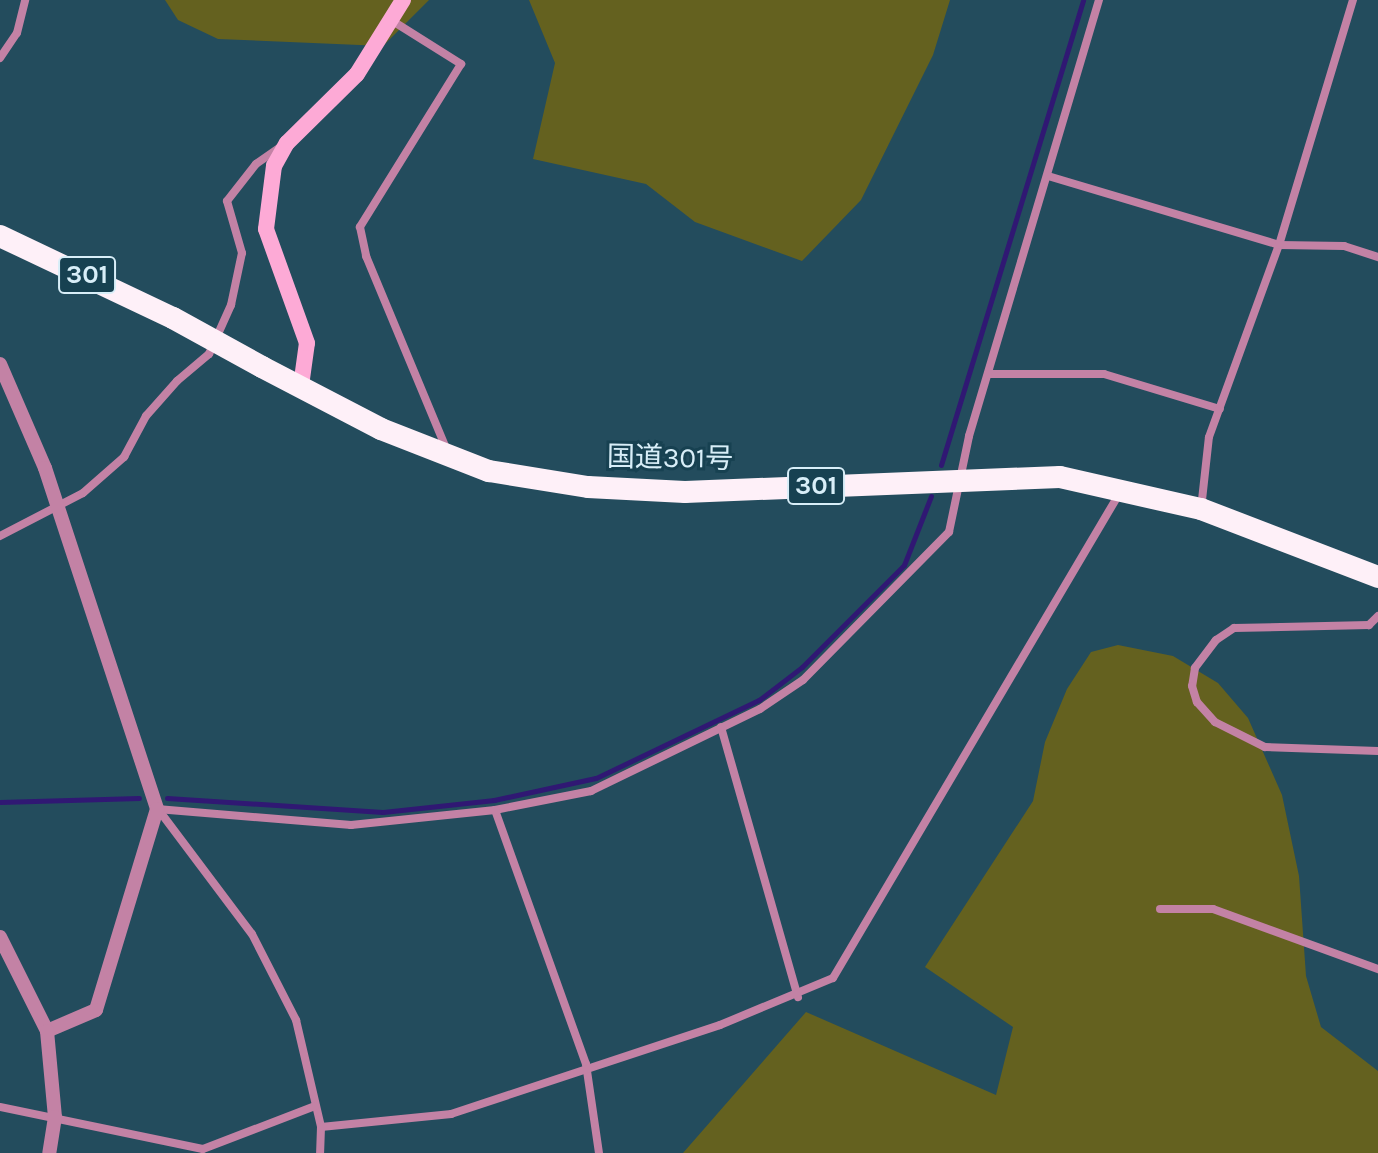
<!DOCTYPE html>
<html>
<head>
<meta charset="utf-8">
<style>
	body { margin:0 }
	#map { position:relative; width:1378px; height:1153px; overflow:hidden; background:#234c5d; font-family:Karla,"Noto Sans JP",sans-serif }
	div>[style] { position:absolute }
	.green>* { inset:0; background:#64611f }
	.stream>* { height:5px; margin:-2.5px; padding:0 2.5px; transform-origin:2.5px; border-radius:2.5px; background:#301873 }
	.minor>* { height:8px; margin:-4px; padding:0 4px; transform-origin:4px; border-radius:4px; background:#c382a5 }
	.tertiary>* { height:14px; margin:-7px; padding:0 7px; transform-origin:7px; border-radius:7px; background:#c382a5 }
	.secondary>* { height:16px; margin:-8px; padding:0 8px; transform-origin:8px; border-radius:8px; background:#fdaad6 }
	.trunk>* { height:22px; margin:-11px; padding:0 11px; transform-origin:11px; border-radius:11px; background:#fef0f8 }
	.trunk-bridge>* { height:22px; margin:-11px; padding:0 11px; transform-origin:11px; border-radius:11px; background:#fef0f8 }
	span { translate:-50% -50%; white-space:nowrap; text-align:center; line-height:1.15; -webkit-text-stroke:6px #174151; paint-order:stroke }
	.shield-label span { padding:2px 6px; background:#174151; border:2px solid; border-radius:6px; -webkit-text-stroke-width:0 }
	.shield-label { font-size:26px; color:#d8eef8; font-weight:700 }
	.street-label { font-size:28px; color:#d8eef8 }
</style>
</head>
<body>
<div id="map">
	<div class="green">
		<div style="clip-path:polygon(165px 0,429px 0,383px 46px,218px 39px,178px 20px)"></div>
		<div style="clip-path:polygon(529px 0,950px 0,933px 55px,861px 200px,802px 261px,695px 222px,646px 184px,533px 159px,555px 63px)"></div>
		<div style="clip-path:polygon(1118px 645px,1173px 656px,1218px 683px,1248px 718px,1282px 795px,1299px 876px,1306px 976px,1321px 1027px,1378px 1071px,1378px 1153px,683px 1153px,806px 1012px,996px 1095px,1013px 1027px,925px 967px,1033px 801px,1045px 742px,1067px 689px,1091px 652px)"></div>
	</div>
	<div class="stream">
		<div style="left:941px;top:465px;width:486px;rotate:-73deg"></div>
		<div style="left:167px;top:798px;width:216px;rotate:3.7deg"></div>
		<div style="left:383px;top:812px;width:112px;rotate:-6.2deg"></div>
		<div style="left:494px;top:800px;width:104px;rotate:-12.2deg"></div>
		<div style="left:596px;top:778px;width:181px;rotate:-25.6deg"></div>
		<div style="left:759px;top:700px;width:54px;rotate:-37.5deg"></div>
		<div style="left:802px;top:667px;width:144px;rotate:-45deg"></div>
		<div style="left:904px;top:565px;width:74px;rotate:-68.6deg"></div>
		<div style="left:0;top:802px;width:139px;rotate:-1.6deg"></div>
	</div>
	<div class="minor">
		<div style="left:391px;top:20px;width:83px;rotate:32.2deg"></div>
		<div style="left:461px;top:64px;width:192px;rotate:121.8deg"></div>
		<div style="left:360px;top:227px;width:30px;rotate:78deg"></div>
		<div style="left:366px;top:256px;width:211px;rotate:67.4deg"></div>
		<div style="left:0;top:58px;width:30px;rotate:-56deg"></div>
		<div style="left:17px;top:33px;width:34px;rotate:-76deg"></div>
		<div style="left:1048px;top:176px;width:241px;rotate:16.6deg"></div>
		<div style="left:1279px;top:245px;width:65px;rotate:0.9deg"></div>
		<div style="left:1344px;top:246px;width:36px;rotate:18deg"></div>
		<div style="left:988px;top:374px;width:116px"></div>
		<div style="left:1104px;top:374px;width:121px;rotate:16.8deg"></div>
		<div style="left:1201px;top:509px;width:72px;rotate:-83.7deg"></div>
		<div style="left:1209px;top:437px;width:204px;rotate:-70deg"></div>
		<div style="left:1279px;top:245px;width:256px;rotate:-73.2deg"></div>
		<div style="left:0;top:536px;width:93px;rotate:-27.4deg"></div>
		<div style="left:83px;top:493px;width:55px;rotate:-41.3deg"></div>
		<div style="left:124px;top:457px;width:47px;rotate:-61.8deg"></div>
		<div style="left:146px;top:416px;width:47px;rotate:-48.5deg"></div>
		<div style="left:177px;top:381px;width:42px;rotate:-40.2deg"></div>
		<div style="left:209px;top:354px;width:54px;rotate:-65.8deg"></div>
		<div style="left:231px;top:305px;width:53px;rotate:-78.1deg"></div>
		<div style="left:242px;top:253px;width:54px;rotate:-106.1deg"></div>
		<div style="left:227px;top:201px;width:47px;rotate:-51.9deg"></div>
		<div style="left:256px;top:164px;width:35px;rotate:-35deg"></div>
		<div style="left:1378px;top:616px;width:13px;rotate:135deg"></div>
		<div style="left:1369px;top:625px;width:135px;rotate:178.7deg"></div>
		<div style="left:1234px;top:628px;width:22px;rotate:146deg"></div>
		<div style="left:1216px;top:640px;width:35px;rotate:127deg"></div>
		<div style="left:1195px;top:668px;width:18px;rotate:99deg"></div>
		<div style="left:1192px;top:686px;width:17px;rotate:73deg"></div>
		<div style="left:1197px;top:702px;width:27px;rotate:48deg"></div>
		<div style="left:1215px;top:722px;width:56px;rotate:26.6deg"></div>
		<div style="left:1265px;top:747px;width:113px;rotate:2deg"></div>
		<div style="left:721px;top:727px;width:281px;rotate:74.1deg"></div>
		<div style="left:157px;top:809px;width:195px;rotate:4.7deg"></div>
		<div style="left:351px;top:825px;width:145px;rotate:-5.9deg"></div>
		<div style="left:495px;top:810px;width:98px;rotate:-11.2deg"></div>
		<div style="left:591px;top:791px;width:188px;rotate:-25.9deg"></div>
		<div style="left:760px;top:709px;width:52px;rotate:-34deg"></div>
		<div style="left:803px;top:680px;width:208px;rotate:-45.4deg"></div>
		<div style="left:949px;top:532px;width:98px;rotate:-78.2deg"></div>
		<div style="left:969px;top:436px;width:455px;rotate:-73.4deg"></div>
		<div style="left:158px;top:809px;width:156px;rotate:53.1deg"></div>
		<div style="left:252px;top:934px;width:97px;rotate:62.9deg"></div>
		<div style="left:296px;top:1020px;width:110px;rotate:76.8deg"></div>
		<div style="left:321px;top:1127px;width:26px;rotate:92deg"></div>
		<div style="left:495px;top:810px;width:270px;rotate:70.3deg"></div>
		<div style="left:586px;top:1064px;width:90px;rotate:81.7deg"></div>
		<div style="left:1160px;top:909px;width:53px"></div>
		<div style="left:1213px;top:909px;width:176px;rotate:20deg"></div>
		<div style="left:0;top:1107px;width:207px;rotate:11.7deg"></div>
		<div style="left:203px;top:1149px;width:120px;rotate:-21deg"></div>
		<div style="left:321px;top:1127px;width:131px;rotate:-5.7deg"></div>
		<div style="left:451px;top:1114px;width:283px;rotate:-18.3deg"></div>
		<div style="left:720px;top:1025px;width:122px;rotate:-22.6deg"></div>
		<div style="left:833px;top:978px;width:562px;rotate:-59.42deg"></div>
	</div>
	<div class="tertiary">
		<div style="left:0;top:364px;width:113px;rotate:66.6deg"></div>
		<div style="left:45px;top:468px;width:359px;rotate:71.8deg"></div>
		<div style="left:157px;top:809px;width:210px;rotate:106.9deg"></div>
		<div style="left:96px;top:1010px;width:53px;rotate:156.8deg"></div>
		<div style="left:0;top:937px;width:105px;rotate:63.4deg"></div>
		<div style="left:47px;top:1031px;width:86px;rotate:84.7deg"></div>
		<div style="left:55px;top:1117px;width:36px;rotate:99deg"></div>
	</div>
	<div class="secondary">
		<div style="left:301px;top:386px;width:43px;rotate:-82.1deg"></div>
		<div style="left:307px;top:343px;width:121px;rotate:-109.8deg"></div>
		<div style="left:266px;top:229px;width:64px;rotate:-82.8deg"></div>
		<div style="left:274px;top:166px;width:26px;rotate:-61deg"></div>
		<div style="left:287px;top:143px;width:98px;rotate:-44.6deg"></div>
		<div style="left:357px;top:74px;width:87px;rotate:-58.1deg"></div>
	</div>
	<div class="trunk">
		<div style="left:0;top:236px;width:191px;rotate:25.4deg"></div>
		<div style="left:262px;top:367px;width:134px;rotate:27.5deg"></div>
		<div style="left:381px;top:429px;width:116px;rotate:21.3deg"></div>
		<div style="left:489px;top:471px;width:100px;rotate:9.2deg"></div>
		<div style="left:588px;top:487px;width:97px;rotate:3deg"></div>
		<div style="left:685px;top:492px;width:375px;rotate:-2.3deg"></div>
		<div style="left:1060px;top:477px;width:145px;rotate:12.8deg"></div>
		<div style="left:1201px;top:509px;width:190px;rotate:21deg"></div>
	</div>
	<div class="trunk-bridge">
		<div style="left:173px;top:318px;width:102px;rotate:28.8deg"></div>
	</div>
	<div class="shield-label">
		<span style="left:87px;top:275px">301</span>
		<span style="left:816px;top:486px">301</span>
	</div>
	<div class="street-label">
		<span style="left:670px;top:458px;rotate:1deg">国道301号</span>
	</div>
</div>
</body>
</html>
